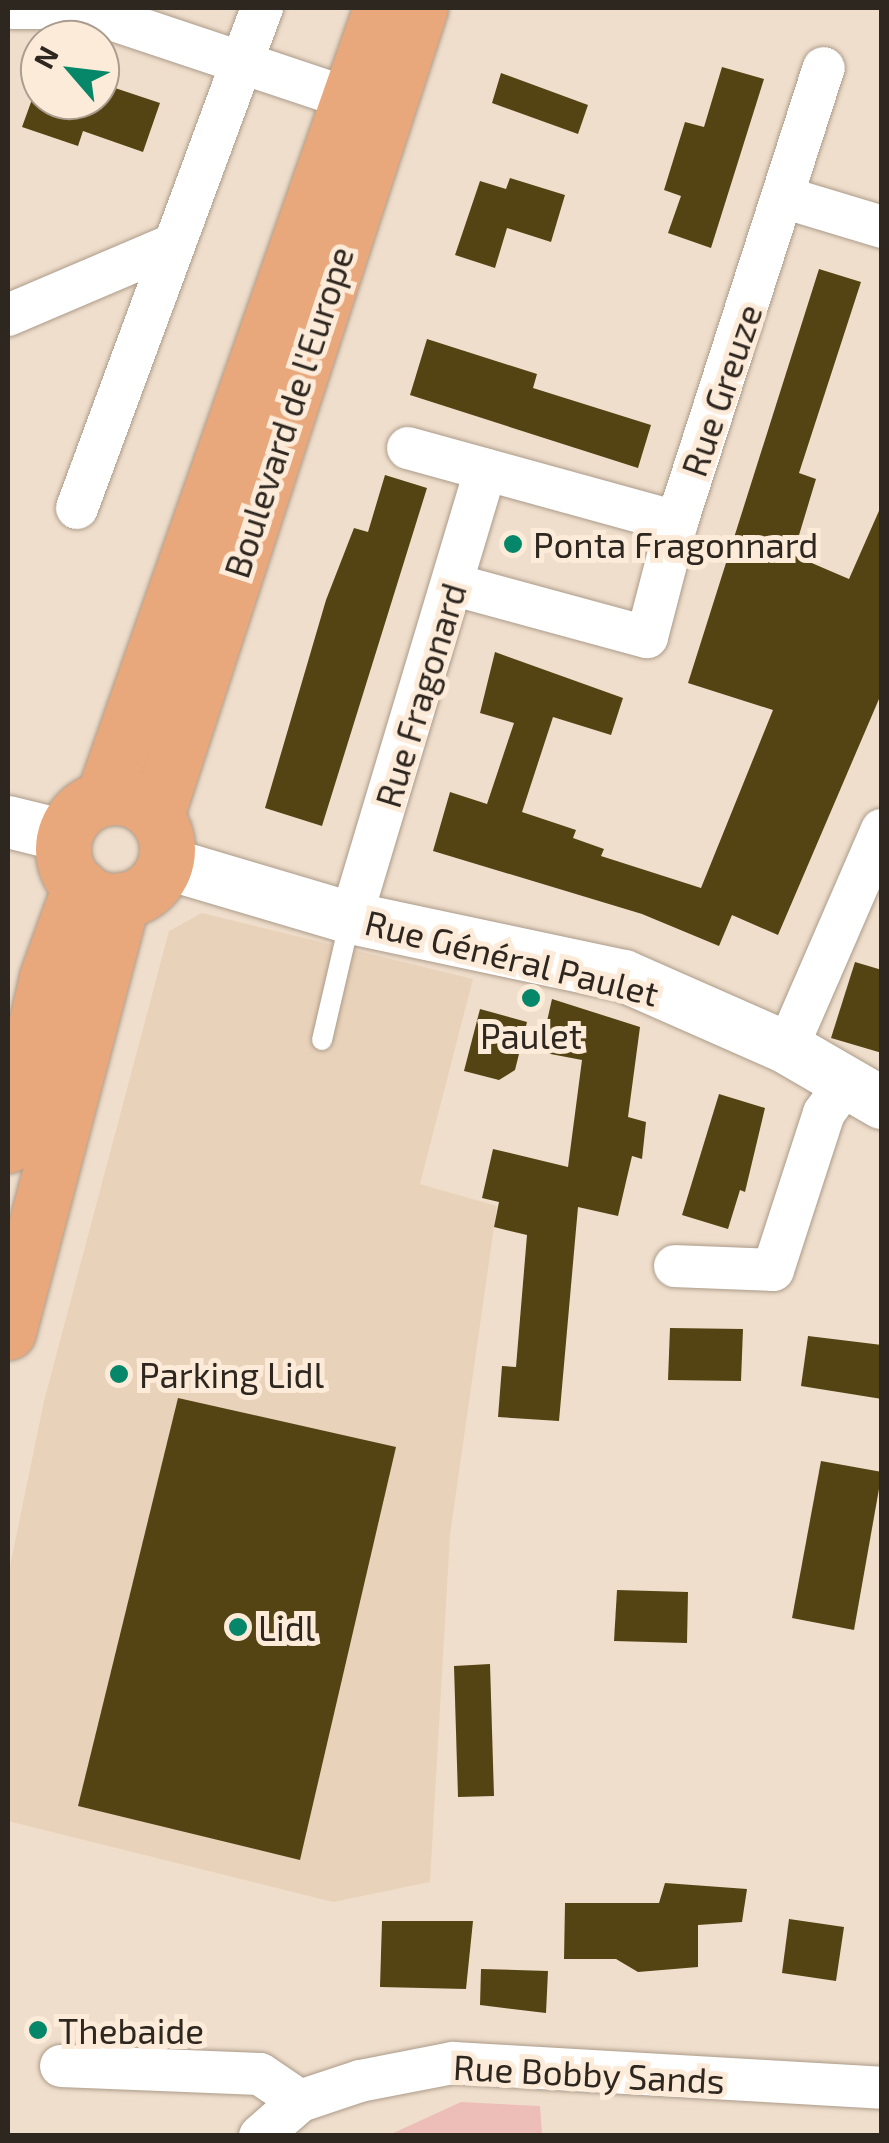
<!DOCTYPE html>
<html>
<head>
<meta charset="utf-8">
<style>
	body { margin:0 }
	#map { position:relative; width:889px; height:2143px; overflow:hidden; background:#f0decc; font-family:"Exo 2",sans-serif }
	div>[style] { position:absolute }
	.built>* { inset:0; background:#e9d2ba }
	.green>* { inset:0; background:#ecbeb7 }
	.building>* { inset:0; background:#554413 }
	.roads { filter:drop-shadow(0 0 2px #ab9b89) drop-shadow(0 0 2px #ab9b89) }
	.service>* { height:20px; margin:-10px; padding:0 10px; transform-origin:10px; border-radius:10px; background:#fff }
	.minor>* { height:42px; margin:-21px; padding:0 21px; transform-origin:21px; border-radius:21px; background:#fff }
	.tertiary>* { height:52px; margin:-26px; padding:0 26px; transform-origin:26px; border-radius:26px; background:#fff }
	.primary>* { height:55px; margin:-27.5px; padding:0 27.5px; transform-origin:27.5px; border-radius:27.5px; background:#e9a77c }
	.primary>.ring { margin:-27.5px; padding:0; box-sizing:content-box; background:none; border:55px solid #e9a77c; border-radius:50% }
	.dots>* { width:28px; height:28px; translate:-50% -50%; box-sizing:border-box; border:5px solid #fdebd9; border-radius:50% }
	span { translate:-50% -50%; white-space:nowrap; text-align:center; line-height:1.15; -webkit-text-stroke:10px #fdebd9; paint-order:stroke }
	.street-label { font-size:35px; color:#2e2720 }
	.poi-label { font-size:35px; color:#2e2720 }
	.left { translate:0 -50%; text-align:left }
	.frame { position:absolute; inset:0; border:10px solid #2e2720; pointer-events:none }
	.north { position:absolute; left:20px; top:20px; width:100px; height:100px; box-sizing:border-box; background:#fdebd9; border:2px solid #aa9d8f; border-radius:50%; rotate:298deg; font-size:28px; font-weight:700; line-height:40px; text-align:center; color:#2e2720 }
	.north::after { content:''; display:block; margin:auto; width:35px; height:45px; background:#07876a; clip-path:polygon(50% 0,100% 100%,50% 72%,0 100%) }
</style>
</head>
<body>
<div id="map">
	<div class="built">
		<div style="clip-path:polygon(202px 913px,473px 979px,420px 1184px,497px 1206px,450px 1535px,430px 1882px,333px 1902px,8px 1821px,8px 1576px,44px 1401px,169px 931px)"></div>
	</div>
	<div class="green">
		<div style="clip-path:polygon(461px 2102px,540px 2106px,542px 2135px,389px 2135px)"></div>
	</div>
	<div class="building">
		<div style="clip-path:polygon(722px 67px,764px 79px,711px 248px,668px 233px,681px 196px,664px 190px,685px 122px,704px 127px)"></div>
		<div style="clip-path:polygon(501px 73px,588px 105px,578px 134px,492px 103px)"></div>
		<div style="clip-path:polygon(39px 80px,40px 100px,100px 101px,100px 83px,160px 103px,143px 152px,83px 131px,78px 146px,22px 127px)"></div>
		<div style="clip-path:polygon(510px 178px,565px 195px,551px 242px,507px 228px,495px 268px,455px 255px,480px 181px,506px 189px)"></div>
		<div style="clip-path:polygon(819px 269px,861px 282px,799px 473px,816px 479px,793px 555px,849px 579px,882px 504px,882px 692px,778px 935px,732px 915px,719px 946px,642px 914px,433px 851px,450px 792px,487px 804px,514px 723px,480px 713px,495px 652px,623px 698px,611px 735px,553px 717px,522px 812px,576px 830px,573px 838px,604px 849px,601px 856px,701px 888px,773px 710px,688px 683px)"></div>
		<div style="clip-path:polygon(427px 339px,537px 374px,533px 388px,651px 425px,638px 468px,410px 395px)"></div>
		<div style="clip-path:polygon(385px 475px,427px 488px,322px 826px,265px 808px,326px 600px,354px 528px,368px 532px)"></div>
		<div style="clip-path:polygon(855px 962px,882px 970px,882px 1053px,831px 1038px)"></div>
		<div style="clip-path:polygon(552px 999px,640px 1027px,628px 1117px,646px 1122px,642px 1159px,632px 1156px,618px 1216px,578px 1207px,559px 1421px,498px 1417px,502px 1366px,516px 1367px,527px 1235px,494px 1227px,499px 1202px,482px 1198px,493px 1149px,568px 1167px,582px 1060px,540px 1052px)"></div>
		<div style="clip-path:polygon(480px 1009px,527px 1022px,515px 1070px,499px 1080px,464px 1071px)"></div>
		<div style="clip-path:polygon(719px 1094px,765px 1108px,745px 1192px,740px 1190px,728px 1229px,682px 1215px)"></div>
		<div style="clip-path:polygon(670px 1328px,743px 1329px,741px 1381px,668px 1380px)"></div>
		<div style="clip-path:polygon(808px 1336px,882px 1345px,882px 1399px,801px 1386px)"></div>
		<div style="clip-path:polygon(178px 1398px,396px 1447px,300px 1860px,78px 1806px)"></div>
		<div style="clip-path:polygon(821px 1461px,882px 1472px,854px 1630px,792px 1618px)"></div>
		<div style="clip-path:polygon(617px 1590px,688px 1592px,687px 1643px,614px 1641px)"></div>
		<div style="clip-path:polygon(490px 1664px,494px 1796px,458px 1797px,454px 1666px)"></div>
		<div style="clip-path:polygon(665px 1883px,747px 1889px,742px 1922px,698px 1925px,698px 1967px,638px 1972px,616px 1959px,564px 1959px,565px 1903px,659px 1903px)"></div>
		<div style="clip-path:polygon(789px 1919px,844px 1927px,836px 1981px,782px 1973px)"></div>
		<div style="clip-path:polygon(382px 1921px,473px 1921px,466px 1989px,380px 1987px)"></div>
		<div style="clip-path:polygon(481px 1969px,548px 1971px,546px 2013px,480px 2005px)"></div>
	</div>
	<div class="roads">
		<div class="service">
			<div style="left:322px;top:1040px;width:123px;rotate:-76.9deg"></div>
		</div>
		<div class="minor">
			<div style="left:13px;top:8px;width:65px"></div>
			<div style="left:78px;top:8px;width:315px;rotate:18.5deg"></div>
			<div style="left:786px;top:198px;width:100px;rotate:16.8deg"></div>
			<div style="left:8px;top:315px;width:176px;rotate:-23.1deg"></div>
			<div style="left:408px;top:448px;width:279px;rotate:15.4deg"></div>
			<div style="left:77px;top:508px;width:533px;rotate:-69.7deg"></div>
			<div style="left:455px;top:585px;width:199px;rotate:15.2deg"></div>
			<div style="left:647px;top:637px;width:119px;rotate:-75.4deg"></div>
			<div style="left:677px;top:522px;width:477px;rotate:-72.1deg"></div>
			<div style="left:351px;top:918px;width:468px;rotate:-73.3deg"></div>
			<div style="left:787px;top:1048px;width:238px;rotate:-66.5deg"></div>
			<div style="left:675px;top:1266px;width:98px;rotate:2.3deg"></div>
			<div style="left:773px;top:1270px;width:165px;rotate:-72deg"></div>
			<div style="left:824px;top:1113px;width:37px;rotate:-54deg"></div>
			<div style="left:61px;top:2066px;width:199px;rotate:2.3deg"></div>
			<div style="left:260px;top:2074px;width:48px;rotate:34deg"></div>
			<div style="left:260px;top:2136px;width:53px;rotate:-41.2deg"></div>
			<div style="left:300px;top:2101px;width:63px;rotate:-18.4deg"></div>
			<div style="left:360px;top:2081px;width:95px;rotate:-11deg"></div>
			<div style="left:453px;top:2063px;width:430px;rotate:3.3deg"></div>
		</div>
		<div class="tertiary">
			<div style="left:8px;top:822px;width:59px;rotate:13.8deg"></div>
			<div style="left:165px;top:863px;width:194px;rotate:16.5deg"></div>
			<div style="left:351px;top:918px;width:279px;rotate:12deg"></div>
			<div style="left:624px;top:976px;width:178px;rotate:23.8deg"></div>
			<div style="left:787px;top:1048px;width:110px;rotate:30.1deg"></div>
		</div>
		<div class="primary">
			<div class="ring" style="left:63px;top:797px;width:49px;height:49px"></div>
			<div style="left:103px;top:798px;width:837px;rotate:-70.61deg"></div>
			<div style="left:156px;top:816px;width:850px;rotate:-71.91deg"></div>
			<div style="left:8px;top:1145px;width:172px;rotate:-76.9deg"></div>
			<div style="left:47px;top:977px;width:97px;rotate:-70.1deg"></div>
			<div style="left:8px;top:1332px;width:447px;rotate:-75.2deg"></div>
		</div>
	</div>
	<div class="dots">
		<div style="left:513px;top:544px;background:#07876a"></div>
		<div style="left:531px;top:998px;background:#07876a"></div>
		<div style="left:119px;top:1374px;background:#07876a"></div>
		<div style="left:238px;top:1627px;background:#07876a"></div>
		<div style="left:38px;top:2030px;background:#07876a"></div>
	</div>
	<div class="street-label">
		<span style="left:721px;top:390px;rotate:-71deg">Rue Greuze</span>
		<span style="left:288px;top:412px;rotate:-72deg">Boulevard de l'Europe</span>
		<span style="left:420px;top:695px;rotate:-73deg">Rue Fragonard</span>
		<span style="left:512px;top:957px;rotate:14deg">Rue Général Paulet</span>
		<span style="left:589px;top:2073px;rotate:3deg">Rue Bobby Sands</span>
	</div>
	<div class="poi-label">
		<span class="left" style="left:533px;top:544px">Ponta Fragonnard</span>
		<span style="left:531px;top:1035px">Paulet</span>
		<span class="left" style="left:139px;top:1374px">Parking Lidl</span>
		<span class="left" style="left:258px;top:1627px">Lidl</span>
		<span class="left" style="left:58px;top:2030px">Thebaide</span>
	</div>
	<div class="frame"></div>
	<div class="north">N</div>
</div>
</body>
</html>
